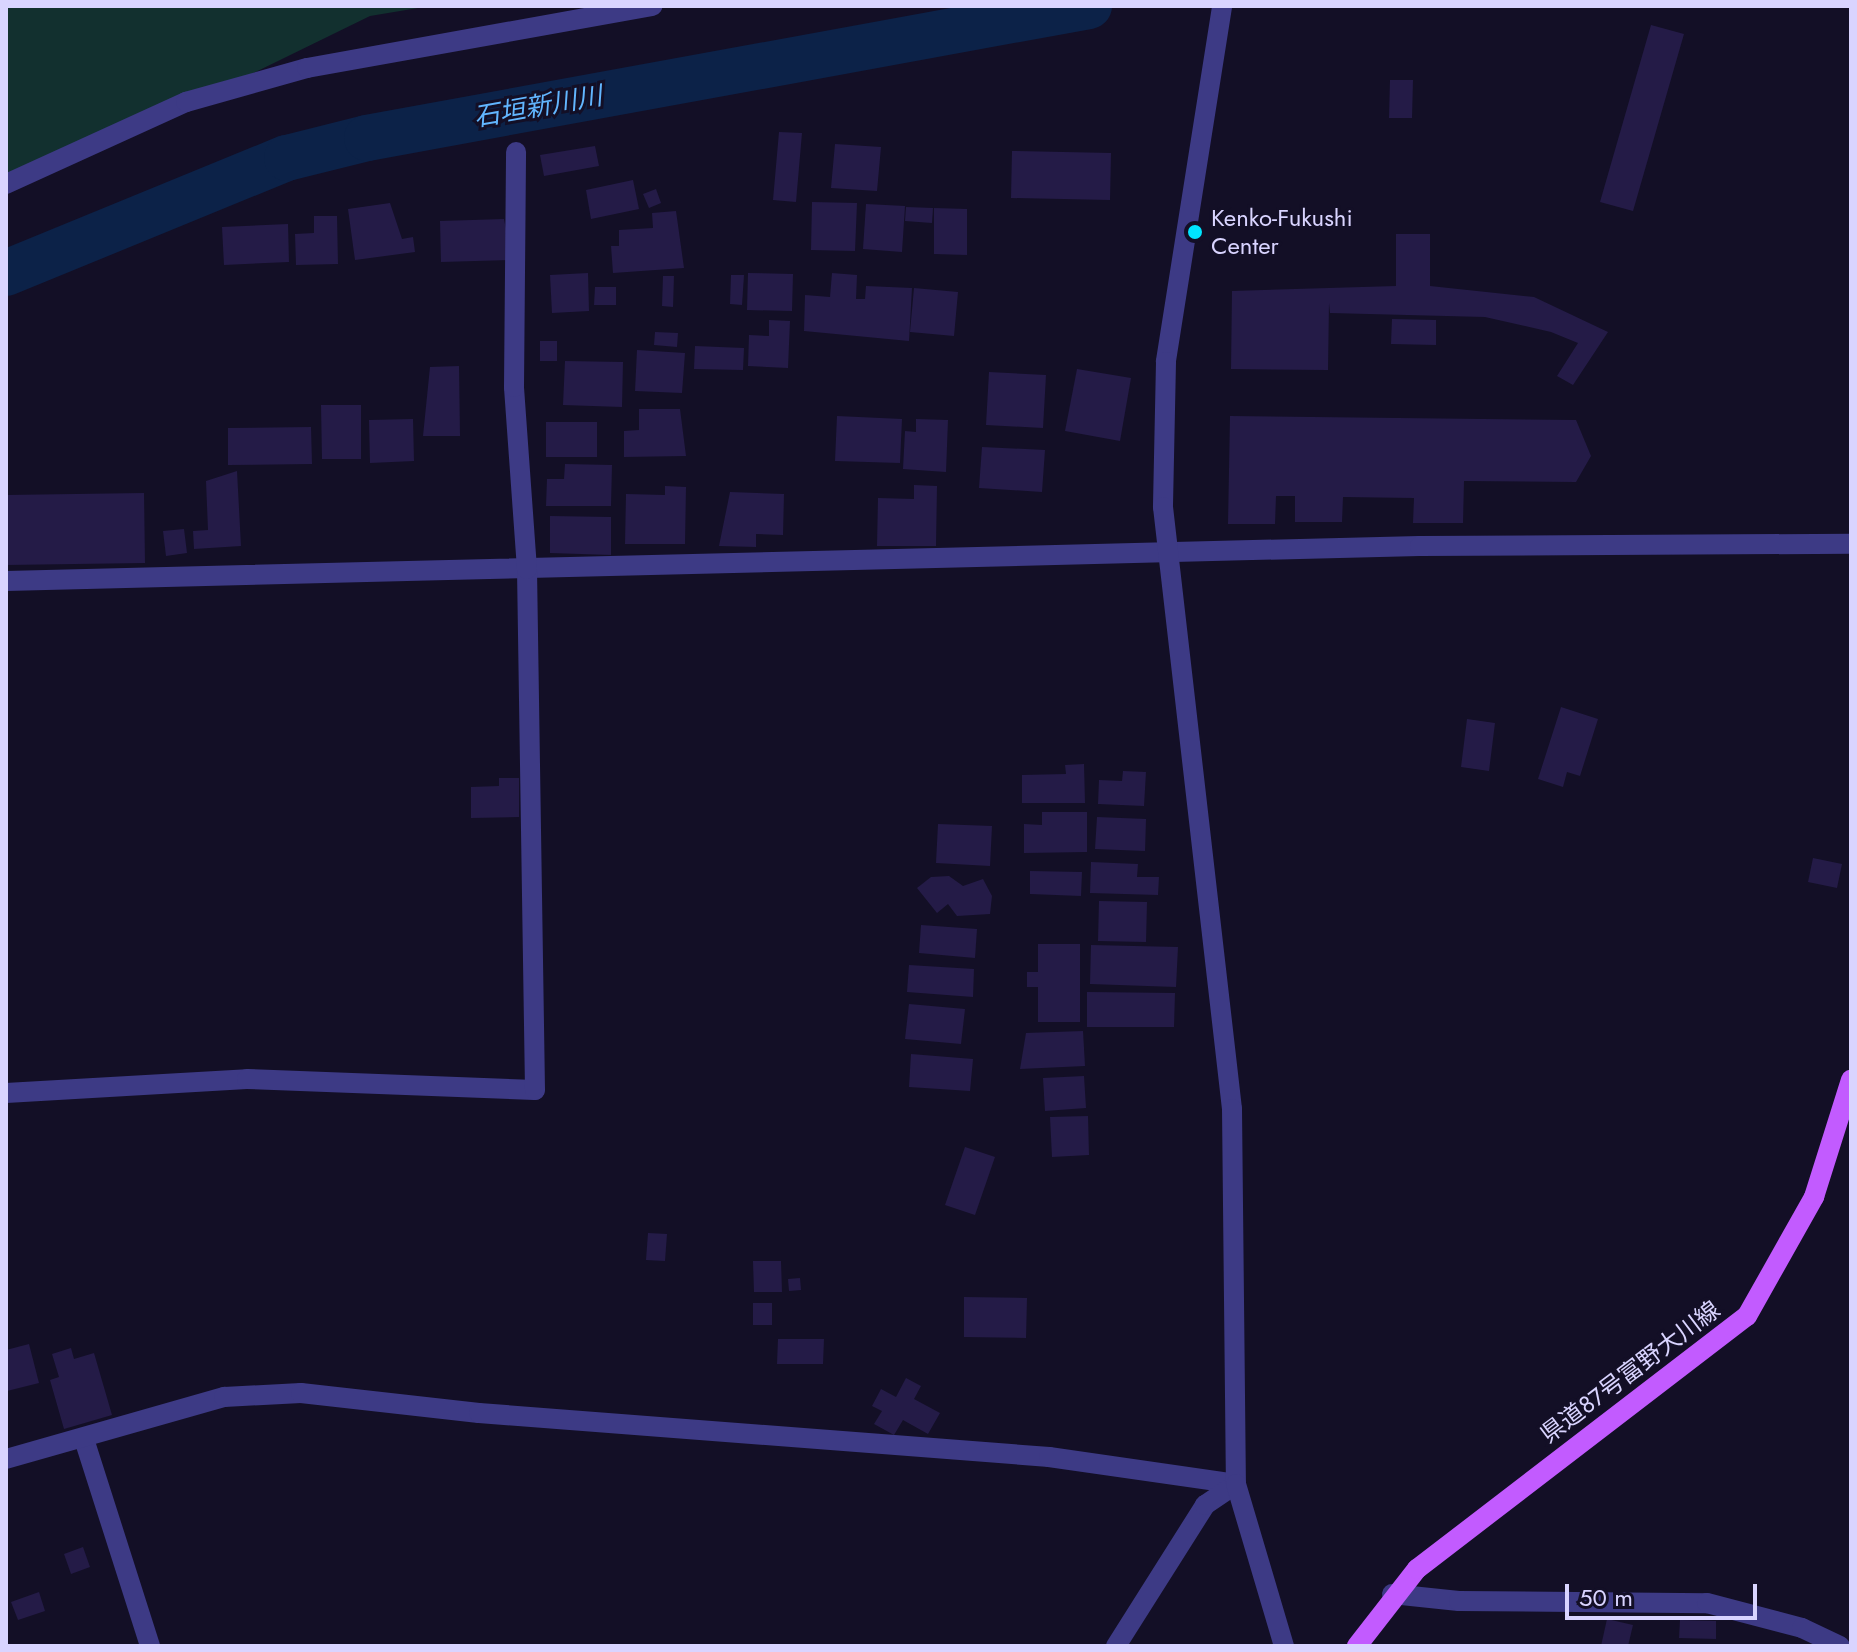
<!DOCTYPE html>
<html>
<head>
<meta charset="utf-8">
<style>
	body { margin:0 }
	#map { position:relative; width:1857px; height:1652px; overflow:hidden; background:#130f26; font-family:Jost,"Noto Sans JP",sans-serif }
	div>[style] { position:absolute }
	.green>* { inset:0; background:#12302f }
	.river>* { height:46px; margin:-23px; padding:0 23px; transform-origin:23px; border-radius:23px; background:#0c2248 }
	.building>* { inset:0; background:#241b47 }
	.minor>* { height:20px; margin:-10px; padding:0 10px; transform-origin:10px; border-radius:10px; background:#3d3a85 }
	.tertiary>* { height:20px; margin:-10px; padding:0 10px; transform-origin:10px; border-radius:10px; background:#3d3a85 }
	.primary>* { height:20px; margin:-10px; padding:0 10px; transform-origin:10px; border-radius:10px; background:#c25bff }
	.dots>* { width:22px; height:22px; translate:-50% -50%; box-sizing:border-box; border:4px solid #130f26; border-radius:50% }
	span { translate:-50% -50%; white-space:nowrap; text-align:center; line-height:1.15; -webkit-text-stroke:6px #130f26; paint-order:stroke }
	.poi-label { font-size:24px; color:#d9d4ff }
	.left { translate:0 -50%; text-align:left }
	.street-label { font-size:24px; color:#d9d4ff }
	.water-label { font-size:26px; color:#62b6ff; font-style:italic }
	.frame { position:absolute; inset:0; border:8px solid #d9d4ff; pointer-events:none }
	.scale { position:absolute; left:1565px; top:1584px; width:192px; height:36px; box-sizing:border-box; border:4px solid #d9d4ff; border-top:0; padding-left:10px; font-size:24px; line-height:28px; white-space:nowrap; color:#d9d4ff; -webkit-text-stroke:6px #130f26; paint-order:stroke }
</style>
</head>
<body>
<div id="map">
	<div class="green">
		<div style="clip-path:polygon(6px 6px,430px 6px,370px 16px,6px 194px)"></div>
	</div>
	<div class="river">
		<div style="left:6px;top:273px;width:304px;rotate:-22.3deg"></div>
		<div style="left:287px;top:158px;width:82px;rotate:-14deg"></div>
		<div style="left:367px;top:138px;width:734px;rotate:-10.36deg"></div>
	</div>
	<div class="building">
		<div style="clip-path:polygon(1651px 25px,1684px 34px,1633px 211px,1600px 202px)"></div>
		<div style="clip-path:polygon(1390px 80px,1413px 80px,1412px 118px,1389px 118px)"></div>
		<div style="clip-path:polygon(779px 132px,802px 133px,796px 202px,773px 200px)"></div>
		<div style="clip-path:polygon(835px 144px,881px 147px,877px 191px,831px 188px)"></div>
		<div style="clip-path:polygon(595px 146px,599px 166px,544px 176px,540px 155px)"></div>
		<div style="clip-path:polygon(1012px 151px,1111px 153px,1110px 200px,1011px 198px)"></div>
		<div style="clip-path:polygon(633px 180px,639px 209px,591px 219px,586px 190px)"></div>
		<div style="clip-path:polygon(656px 189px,661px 203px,649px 208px,643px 194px)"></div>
		<div style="clip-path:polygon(812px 202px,857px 203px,855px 251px,811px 250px)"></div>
		<div style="clip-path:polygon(390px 203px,402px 239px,413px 237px,415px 252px,355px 260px,348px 209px)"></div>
		<div style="clip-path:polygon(866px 204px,905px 206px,902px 252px,863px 249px)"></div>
		<div style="clip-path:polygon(906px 207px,933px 208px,932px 223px,905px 221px)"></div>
		<div style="clip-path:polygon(934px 208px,967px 209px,967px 255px,934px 254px)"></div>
		<div style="clip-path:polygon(676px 211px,684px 268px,613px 273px,611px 246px,619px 246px,619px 230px,653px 228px,652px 213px)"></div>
		<div style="clip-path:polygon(314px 216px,337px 216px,338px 264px,296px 265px,295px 234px,314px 233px)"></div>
		<div style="clip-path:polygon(504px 219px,512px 260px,441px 262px,440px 221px)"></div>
		<div style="clip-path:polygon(288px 224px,289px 262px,224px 265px,222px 227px)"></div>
		<div style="clip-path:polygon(1396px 234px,1430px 234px,1430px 286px,1534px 297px,1608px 332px,1573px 385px,1557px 376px,1578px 343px,1551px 332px,1485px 317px,1330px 313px,1329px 303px,1328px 370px,1231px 369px,1232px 291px,1396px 286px)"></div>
		<div style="clip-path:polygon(588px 273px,589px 311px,552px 313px,550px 275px)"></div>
		<div style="clip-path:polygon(748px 273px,793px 274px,792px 311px,747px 310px)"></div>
		<div style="clip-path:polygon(832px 273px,857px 275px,856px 299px,865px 299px,866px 286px,912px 288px,909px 341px,804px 331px,805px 295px,830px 297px)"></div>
		<div style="clip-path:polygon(731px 275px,744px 275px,742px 305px,730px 304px)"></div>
		<div style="clip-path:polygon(663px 276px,674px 276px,673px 307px,662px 306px)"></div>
		<div style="clip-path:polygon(595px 287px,616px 287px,616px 305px,594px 305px)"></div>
		<div style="clip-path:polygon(914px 288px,958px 292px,954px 336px,910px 332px)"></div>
		<div style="clip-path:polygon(1392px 319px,1436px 320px,1436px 345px,1391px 344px)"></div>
		<div style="clip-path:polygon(769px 320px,790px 321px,788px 368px,748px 366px,749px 335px,769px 336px)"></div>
		<div style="clip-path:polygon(655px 332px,678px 333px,677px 347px,654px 345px)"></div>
		<div style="clip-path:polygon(540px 341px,557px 341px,557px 361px,540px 361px)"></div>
		<div style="clip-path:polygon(695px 346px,744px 348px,743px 370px,694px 369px)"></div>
		<div style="clip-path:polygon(637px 350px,685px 353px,682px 393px,635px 391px)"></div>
		<div style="clip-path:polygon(565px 361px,623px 362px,622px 407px,563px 405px)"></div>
		<div style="clip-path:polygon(459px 366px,460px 436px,423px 436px,430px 367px)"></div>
		<div style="clip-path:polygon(1077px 369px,1131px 378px,1120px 441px,1065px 431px)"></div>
		<div style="clip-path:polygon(989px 372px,1046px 375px,1043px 428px,986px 425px)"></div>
		<div style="clip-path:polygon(321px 405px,361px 405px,361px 459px,322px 459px)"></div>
		<div style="clip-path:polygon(639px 409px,680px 409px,686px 456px,624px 457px,624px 431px,639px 430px)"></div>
		<div style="clip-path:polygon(837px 416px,902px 419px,900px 463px,835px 461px)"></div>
		<div style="clip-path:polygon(1230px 416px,1576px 420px,1591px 456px,1576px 482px,1464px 481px,1463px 523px,1413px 523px,1414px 498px,1343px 497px,1342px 522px,1295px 522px,1295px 496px,1276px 496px,1275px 524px,1228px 524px)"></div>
		<div style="clip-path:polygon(413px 419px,414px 461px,370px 463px,369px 420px)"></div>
		<div style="clip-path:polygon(916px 419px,948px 420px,946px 472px,903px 469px,905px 431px,916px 432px)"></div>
		<div style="clip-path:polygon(546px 422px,597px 422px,597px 457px,546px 457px)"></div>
		<div style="clip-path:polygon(311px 427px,312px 464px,228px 465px,228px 428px)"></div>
		<div style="clip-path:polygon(982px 447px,1045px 450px,1042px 492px,979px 488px)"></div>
		<div style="clip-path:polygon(565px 464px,612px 465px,611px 506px,546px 506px,547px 479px,564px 479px)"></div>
		<div style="clip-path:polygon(237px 471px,241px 546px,194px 549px,193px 531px,208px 530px,206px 481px)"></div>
		<div style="clip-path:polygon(914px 485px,937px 486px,936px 546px,877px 546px,878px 498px,914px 499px)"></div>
		<div style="clip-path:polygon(665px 486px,686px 487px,685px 544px,625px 544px,626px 494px,665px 495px)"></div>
		<div style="clip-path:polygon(730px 492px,784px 494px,783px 535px,756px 534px,756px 547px,719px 546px)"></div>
		<div style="clip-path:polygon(144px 493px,145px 563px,6px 565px,6px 495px)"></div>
		<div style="clip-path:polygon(550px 516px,611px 517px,611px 555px,550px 553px)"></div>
		<div style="clip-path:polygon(184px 529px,187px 553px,166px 556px,163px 531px)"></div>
		<div style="clip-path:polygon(1561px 707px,1598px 719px,1580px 776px,1567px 772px,1563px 787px,1538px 779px)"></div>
		<div style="clip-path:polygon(1467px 719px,1495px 723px,1489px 771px,1461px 767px)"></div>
		<div style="clip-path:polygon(1084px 764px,1085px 803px,1022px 803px,1022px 775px,1066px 774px,1065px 765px)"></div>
		<div style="clip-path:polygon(1123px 771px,1146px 772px,1144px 806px,1098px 804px,1099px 780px,1122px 781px)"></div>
		<div style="clip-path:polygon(499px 778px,519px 778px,519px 817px,471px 818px,471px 787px,499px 786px)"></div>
		<div style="clip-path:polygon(1042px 812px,1087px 812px,1087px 852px,1024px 853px,1024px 824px,1042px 825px)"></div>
		<div style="clip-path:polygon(1097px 817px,1146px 819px,1145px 851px,1095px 849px)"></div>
		<div style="clip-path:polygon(938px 824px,992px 826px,990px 866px,936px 863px)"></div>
		<div style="clip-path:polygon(1813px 858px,1842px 864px,1837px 888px,1808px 882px)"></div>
		<div style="clip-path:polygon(1091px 862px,1138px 864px,1137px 877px,1159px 877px,1158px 895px,1090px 893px)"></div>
		<div style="clip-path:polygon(1030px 871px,1082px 872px,1081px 896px,1030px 894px)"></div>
		<div style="clip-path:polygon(949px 876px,963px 886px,983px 879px,992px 896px,990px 914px,957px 916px,948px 904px,937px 913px,917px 888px,931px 877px)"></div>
		<div style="clip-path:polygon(1099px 901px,1147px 902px,1146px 942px,1098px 941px)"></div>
		<div style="clip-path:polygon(921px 925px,977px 929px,975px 958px,919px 953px)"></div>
		<div style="clip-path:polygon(1038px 944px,1080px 944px,1080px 1022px,1038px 1022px,1038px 987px,1027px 987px,1027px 972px,1038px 972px)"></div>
		<div style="clip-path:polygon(1091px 945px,1178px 947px,1176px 987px,1090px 984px)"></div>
		<div style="clip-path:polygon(909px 965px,974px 969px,973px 997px,907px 992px)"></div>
		<div style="clip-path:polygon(1087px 992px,1175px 993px,1174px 1027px,1087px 1027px)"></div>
		<div style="clip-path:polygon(909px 1004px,965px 1009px,961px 1044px,905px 1039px)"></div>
		<div style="clip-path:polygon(1083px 1031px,1085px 1066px,1020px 1069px,1026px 1033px)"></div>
		<div style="clip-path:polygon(911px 1054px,973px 1059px,970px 1091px,909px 1087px)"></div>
		<div style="clip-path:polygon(1084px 1076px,1086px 1108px,1045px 1111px,1043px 1078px)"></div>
		<div style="clip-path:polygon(1088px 1116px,1089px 1155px,1052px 1157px,1050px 1117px)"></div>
		<div style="clip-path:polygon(965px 1147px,995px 1157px,975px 1215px,945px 1205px)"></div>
		<div style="clip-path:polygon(648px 1233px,667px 1234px,665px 1261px,646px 1260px)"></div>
		<div style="clip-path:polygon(753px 1261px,781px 1261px,782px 1292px,754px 1292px)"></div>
		<div style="clip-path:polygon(800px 1278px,801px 1290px,789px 1291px,788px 1279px)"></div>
		<div style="clip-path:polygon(964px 1297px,1027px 1298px,1026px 1338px,964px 1337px)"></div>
		<div style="clip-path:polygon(753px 1303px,772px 1303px,772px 1325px,753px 1325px)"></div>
		<div style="clip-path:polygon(778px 1339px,824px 1339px,823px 1364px,777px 1364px)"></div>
		<div style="clip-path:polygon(29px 1344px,39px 1383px,7px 1391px,6px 1350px)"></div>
		<div style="clip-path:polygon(71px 1348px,74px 1359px,94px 1353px,112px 1415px,64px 1429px,50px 1380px,59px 1377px,52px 1354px)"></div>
		<div style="clip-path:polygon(906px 1378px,921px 1386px,914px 1399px,940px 1413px,928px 1434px,903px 1420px,894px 1435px,874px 1424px,882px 1411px,872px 1406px,881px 1389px,896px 1397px)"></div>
		<div style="clip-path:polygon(83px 1547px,90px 1567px,71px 1574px,64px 1554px)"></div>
		<div style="clip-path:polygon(39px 1592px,45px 1611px,18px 1620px,11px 1602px)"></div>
		<div style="clip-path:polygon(1607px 1619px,1633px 1625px,1628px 1646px,1601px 1646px)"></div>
		<div style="clip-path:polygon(1680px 1620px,1716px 1621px,1716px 1639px,1679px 1638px)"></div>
	</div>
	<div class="minor">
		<div style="left:6px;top:581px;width:1414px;rotate:-1.42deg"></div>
		<div style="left:1420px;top:546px;width:431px;rotate:-0.3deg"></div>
		<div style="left:6px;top:1093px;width:241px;rotate:-3.3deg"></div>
		<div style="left:247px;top:1079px;width:288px;rotate:2.2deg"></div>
		<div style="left:535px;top:1090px;width:521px;rotate:-90.88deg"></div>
		<div style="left:527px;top:569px;width:182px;rotate:-94.1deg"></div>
		<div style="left:514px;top:387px;width:235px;rotate:-89.5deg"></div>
		<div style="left:84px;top:1439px;width:217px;rotate:72.3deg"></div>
		<div style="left:6px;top:1459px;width:227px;rotate:-15.9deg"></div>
		<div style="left:224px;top:1397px;width:77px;rotate:-3deg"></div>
		<div style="left:301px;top:1393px;width:179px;rotate:6.4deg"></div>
		<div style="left:479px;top:1413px;width:572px;rotate:4.41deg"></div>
		<div style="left:1049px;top:1457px;width:189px;rotate:8.2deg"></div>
		<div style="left:1392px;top:1594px;width:67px;rotate:6deg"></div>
		<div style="left:1459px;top:1601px;width:248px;rotate:0.5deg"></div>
		<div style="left:1707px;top:1603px;width:98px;rotate:14.7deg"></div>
		<div style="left:1802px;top:1628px;width:42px;rotate:25.3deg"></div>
		<div style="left:1116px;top:1646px;width:167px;rotate:-57.7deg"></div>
		<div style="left:1205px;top:1505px;width:37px;rotate:-34deg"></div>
	</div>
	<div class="tertiary">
		<div style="left:1222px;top:7px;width:359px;rotate:99deg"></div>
		<div style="left:1166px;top:362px;width:145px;rotate:91.2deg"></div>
		<div style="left:1163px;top:507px;width:606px;rotate:83.46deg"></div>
		<div style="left:1232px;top:1109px;width:375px;rotate:89.4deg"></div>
		<div style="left:1236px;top:1484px;width:169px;rotate:73.5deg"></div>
		<div style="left:6px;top:184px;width:198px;rotate:-24.5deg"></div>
		<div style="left:186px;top:102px;width:126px;rotate:-15.7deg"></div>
		<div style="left:307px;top:68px;width:351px;rotate:-10.2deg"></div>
	</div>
	<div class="primary">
		<div style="left:1357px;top:1646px;width:98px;rotate:-52.1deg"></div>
		<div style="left:1417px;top:1569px;width:416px;rotate:-37.5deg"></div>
		<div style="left:1747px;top:1316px;width:137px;rotate:-60.6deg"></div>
		<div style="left:1814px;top:1197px;width:123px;rotate:-72.5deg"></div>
	</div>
	<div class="dots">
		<div style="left:1195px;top:232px;background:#00e5ff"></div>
	</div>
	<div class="poi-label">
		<span class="left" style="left:1211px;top:232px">Kenko-Fukushi<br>Center</span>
	</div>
	<div class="street-label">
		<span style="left:1630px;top:1372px;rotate:-37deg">県道87号富野大川線</span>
	</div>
	<div class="water-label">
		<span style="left:538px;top:107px;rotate:-10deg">石垣新川川</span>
	</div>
	<div class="frame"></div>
	<div class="scale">50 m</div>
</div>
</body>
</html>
